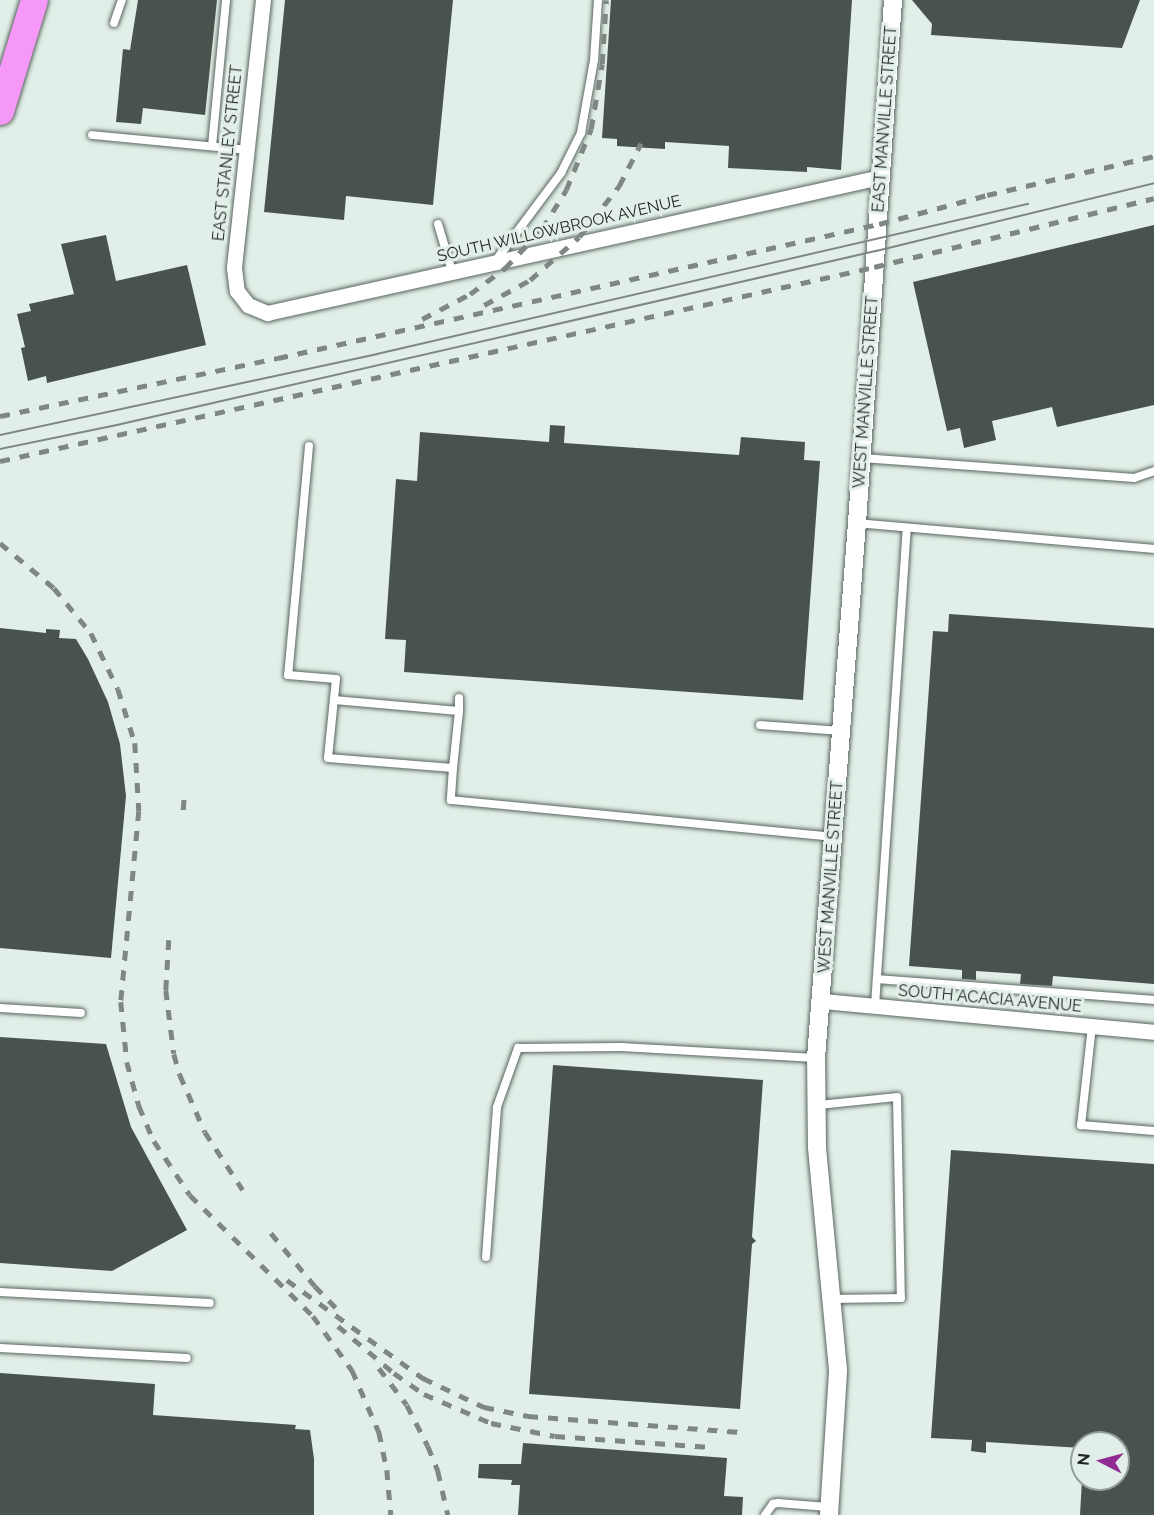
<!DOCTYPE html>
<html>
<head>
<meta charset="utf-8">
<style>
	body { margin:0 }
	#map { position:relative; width:1154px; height:1515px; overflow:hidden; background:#e2efe8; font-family:Raleway,sans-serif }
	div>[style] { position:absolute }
	.building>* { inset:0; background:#48534d }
	.roads { filter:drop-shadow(0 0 2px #59655e) drop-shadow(0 0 2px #59655e) }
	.service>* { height:8px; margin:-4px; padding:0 4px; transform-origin:4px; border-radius:4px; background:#fff }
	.minor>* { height:15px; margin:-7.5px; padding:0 7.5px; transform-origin:7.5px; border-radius:7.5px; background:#fff }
	.tertiary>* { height:18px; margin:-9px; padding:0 9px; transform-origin:9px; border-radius:9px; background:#fff }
	.motorway>* { height:27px; margin:-13.5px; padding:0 13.5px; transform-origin:13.5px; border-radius:13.5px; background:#f698f7 }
	.tram>* { height:1.5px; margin:-0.75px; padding:0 0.75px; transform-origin:0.75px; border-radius:0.75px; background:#7e8782 }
	.rail>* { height:4.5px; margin-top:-2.25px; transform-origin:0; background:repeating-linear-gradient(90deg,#7e8782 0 10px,transparent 0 20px) }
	span { translate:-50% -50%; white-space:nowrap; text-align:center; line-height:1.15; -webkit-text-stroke:6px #e2efe8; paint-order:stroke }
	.street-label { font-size:16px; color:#222724 }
	.north { position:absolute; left:1070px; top:1431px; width:60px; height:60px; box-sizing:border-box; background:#e2efe8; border:2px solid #959f9a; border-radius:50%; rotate:276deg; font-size:16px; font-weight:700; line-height:24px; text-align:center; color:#222724 }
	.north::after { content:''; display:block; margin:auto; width:21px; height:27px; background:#902c92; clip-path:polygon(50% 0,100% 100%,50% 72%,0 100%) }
</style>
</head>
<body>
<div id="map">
	<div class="building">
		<div style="clip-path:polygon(138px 0,217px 0,205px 115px,143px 108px,141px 124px,116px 122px,123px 49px,130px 50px)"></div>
		<div style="clip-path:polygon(285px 0,453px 0,433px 205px,346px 196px,344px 220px,264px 212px)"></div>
		<div style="clip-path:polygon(611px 0,852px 0,841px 170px,807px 167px,807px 172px,728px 168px,729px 146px,665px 142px,665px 149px,617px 146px,617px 139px,602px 138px)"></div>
		<div style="clip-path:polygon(912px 0,1140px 0,1122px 48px,931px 35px,932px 24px)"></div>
		<div style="clip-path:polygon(1154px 225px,1154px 405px,1057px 427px,1052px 407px,992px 421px,996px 440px,964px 448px,960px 428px,947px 431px,913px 282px)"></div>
		<div style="clip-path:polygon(106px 235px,116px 281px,187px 265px,206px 345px,47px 383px,46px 376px,28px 381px,21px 348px,25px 347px,17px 314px,31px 311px,29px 304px,74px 294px,61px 244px)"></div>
		<div style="clip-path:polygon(550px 425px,565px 426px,564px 443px,739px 455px,741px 437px,805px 442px,804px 460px,820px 461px,803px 700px,404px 672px,406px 640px,385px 639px,396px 479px,417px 481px,420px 432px,549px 442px)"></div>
		<div style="clip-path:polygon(949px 614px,1154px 628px,1154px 984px,1053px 976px,1052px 986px,1020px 984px,1021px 974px,976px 971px,976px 980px,962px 979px,962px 970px,909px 966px,933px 631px,948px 632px)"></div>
		<div style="clip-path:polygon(0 628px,46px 633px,46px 629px,60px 630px,59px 638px,76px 639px,88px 659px,108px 702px,120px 744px,126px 796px,111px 958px,0 948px)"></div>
		<div style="clip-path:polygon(0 1037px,106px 1044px,131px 1127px,187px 1230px,112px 1271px,0 1263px)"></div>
		<div style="clip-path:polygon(553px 1065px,763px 1080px,752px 1237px,756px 1241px,752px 1244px,740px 1409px,529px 1394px)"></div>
		<div style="clip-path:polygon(951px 1150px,1154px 1164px,1154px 1515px,1080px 1515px,1082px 1479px,1118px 1479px,1118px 1443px,1082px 1443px,1082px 1448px,986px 1442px,986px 1453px,971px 1451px,972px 1440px,931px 1438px)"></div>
		<div style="clip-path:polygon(0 1373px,155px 1384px,153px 1415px,296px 1425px,295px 1429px,310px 1430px,314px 1459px,314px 1515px,0 1515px)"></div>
		<div style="clip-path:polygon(523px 1443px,727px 1458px,724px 1496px,743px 1497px,742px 1515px,518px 1515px,520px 1485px,511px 1485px,512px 1480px,478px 1478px,479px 1464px,521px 1464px)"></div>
	</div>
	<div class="roads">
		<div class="service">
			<div style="left:114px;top:23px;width:24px;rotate:-71deg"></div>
			<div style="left:92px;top:135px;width:156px;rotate:5.5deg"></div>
			<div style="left:212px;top:146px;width:147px;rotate:-84.5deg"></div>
			<div style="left:438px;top:224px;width:49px;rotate:73.4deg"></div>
			<div style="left:496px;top:260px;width:109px;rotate:-53.2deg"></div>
			<div style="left:561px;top:173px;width:45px;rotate:-63.4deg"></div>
			<div style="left:581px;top:133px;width:74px;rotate:-79.9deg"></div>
			<div style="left:594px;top:60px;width:60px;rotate:-86.2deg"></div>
			<div style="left:309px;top:446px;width:230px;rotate:95.2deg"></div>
			<div style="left:288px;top:675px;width:48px;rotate:4.8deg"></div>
			<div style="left:336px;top:679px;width:79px;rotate:95.8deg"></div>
			<div style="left:328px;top:758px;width:125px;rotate:4.6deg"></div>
			<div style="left:453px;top:768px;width:32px;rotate:94deg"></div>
			<div style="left:451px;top:800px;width:384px;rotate:5.5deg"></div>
			<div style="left:862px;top:458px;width:273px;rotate:4.2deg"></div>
			<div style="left:1134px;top:478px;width:21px;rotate:-19deg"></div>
			<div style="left:857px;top:523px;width:298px;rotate:5deg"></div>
			<div style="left:334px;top:700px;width:125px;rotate:5deg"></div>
			<div style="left:459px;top:711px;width:57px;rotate:96deg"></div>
			<div style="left:459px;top:711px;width:13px;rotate:-90deg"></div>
			<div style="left:760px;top:725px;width:81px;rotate:4.2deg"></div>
			<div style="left:877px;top:979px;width:278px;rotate:4.3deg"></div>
			<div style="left:875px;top:1006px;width:479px;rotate:-86.2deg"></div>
			<div style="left:0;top:1008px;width:81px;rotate:3.5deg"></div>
			<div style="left:1092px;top:1026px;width:100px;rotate:96.3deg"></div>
			<div style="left:1081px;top:1125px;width:73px;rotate:4.7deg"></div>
			<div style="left:818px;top:1105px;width:79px;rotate:-5.8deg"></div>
			<div style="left:897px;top:1097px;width:201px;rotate:88.9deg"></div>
			<div style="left:901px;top:1298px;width:68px;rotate:179.2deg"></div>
			<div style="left:486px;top:1257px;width:150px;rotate:-85.8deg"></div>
			<div style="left:497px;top:1107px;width:63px;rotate:-70.4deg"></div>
			<div style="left:518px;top:1048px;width:103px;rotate:-0.6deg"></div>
			<div style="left:621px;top:1047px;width:195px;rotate:3.2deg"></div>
			<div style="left:0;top:1292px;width:210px;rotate:3deg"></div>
			<div style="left:0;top:1348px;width:187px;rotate:3.1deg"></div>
			<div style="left:765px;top:1515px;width:14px;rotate:-54deg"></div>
			<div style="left:773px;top:1504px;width:5px;rotate:-11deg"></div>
			<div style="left:778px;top:1503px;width:50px;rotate:4.6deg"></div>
		</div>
		<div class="minor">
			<div style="left:263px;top:0;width:270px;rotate:96.2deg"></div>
			<div style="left:234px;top:268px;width:23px;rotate:83deg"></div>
			<div style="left:237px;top:291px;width:18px;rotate:52deg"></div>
			<div style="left:248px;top:305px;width:21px;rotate:23deg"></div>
			<div style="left:267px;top:313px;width:628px;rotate:-12.51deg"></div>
			<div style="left:822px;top:1001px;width:333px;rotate:5.3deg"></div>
		</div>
		<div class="tertiary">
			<div style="left:829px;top:1515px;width:145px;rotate:-86.4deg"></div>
			<div style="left:838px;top:1370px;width:223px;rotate:-95.4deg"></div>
			<div style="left:817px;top:1148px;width:90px;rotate:-90.6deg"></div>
			<div style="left:816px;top:1058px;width:537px;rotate:-85.62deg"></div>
			<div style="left:857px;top:523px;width:524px;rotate:-86.06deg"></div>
		</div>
		<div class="motorway">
			<div style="left:0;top:111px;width:116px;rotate:-73deg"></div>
		</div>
	</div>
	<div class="tram">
		<div style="left:0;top:435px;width:386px;rotate:-12.1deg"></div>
		<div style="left:377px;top:354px;width:668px;rotate:-12.98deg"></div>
		<div style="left:0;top:449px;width:119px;rotate:-11.6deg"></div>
		<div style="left:117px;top:425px;width:779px;rotate:-12.91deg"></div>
		<div style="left:876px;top:251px;width:286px;rotate:-13.7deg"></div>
	</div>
	<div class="rail">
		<div style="left:484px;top:305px;width:52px;rotate:-28.5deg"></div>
		<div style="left:530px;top:280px;width:65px;rotate:-41.3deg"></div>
		<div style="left:579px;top:237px;width:65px;rotate:-51.9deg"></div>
		<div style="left:619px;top:186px;width:48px;rotate:-62.9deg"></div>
		<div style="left:422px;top:319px;width:54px;rotate:-27.5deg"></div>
		<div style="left:470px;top:294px;width:44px;rotate:-36.6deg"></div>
		<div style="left:505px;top:268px;width:54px;rotate:-46.5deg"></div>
		<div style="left:542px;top:229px;width:46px;rotate:-58.4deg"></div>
		<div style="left:566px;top:190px;width:66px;rotate:-67.7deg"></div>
		<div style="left:591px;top:129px;width:66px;rotate:-80.4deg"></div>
		<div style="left:602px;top:64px;width:64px;rotate:-86.4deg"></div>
		<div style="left:0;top:416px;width:284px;rotate:-11.8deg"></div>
		<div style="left:278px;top:358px;width:616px;rotate:-12.57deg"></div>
		<div style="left:879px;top:224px;width:112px;rotate:-15deg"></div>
		<div style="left:987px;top:195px;width:171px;rotate:-13.1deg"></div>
		<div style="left:0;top:461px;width:895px;rotate:-12.51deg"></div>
		<div style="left:874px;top:267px;width:288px;rotate:-13.8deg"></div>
		<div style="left:0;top:543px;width:70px;rotate:39.8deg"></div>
		<div style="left:54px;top:588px;width:58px;rotate:50.6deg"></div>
		<div style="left:91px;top:633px;width:62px;rotate:64.3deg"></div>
		<div style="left:118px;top:689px;width:57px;rotate:72.5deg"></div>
		<div style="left:135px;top:743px;width:68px;rotate:86.6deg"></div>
		<div style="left:139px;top:811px;width:192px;rotate:95.4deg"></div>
		<div style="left:121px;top:1002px;width:60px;rotate:84.3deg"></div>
		<div style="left:127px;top:1062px;width:46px;rotate:74.7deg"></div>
		<div style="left:139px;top:1106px;width:38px;rotate:67deg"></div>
		<div style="left:154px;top:1141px;width:65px;rotate:56.3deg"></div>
		<div style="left:190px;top:1195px;width:173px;rotate:44.5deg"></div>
		<div style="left:313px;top:1316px;width:67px;rotate:54.2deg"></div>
		<div style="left:352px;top:1370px;width:68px;rotate:66.5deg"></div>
		<div style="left:379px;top:1432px;width:39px;rotate:78deg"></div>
		<div style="left:387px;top:1470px;width:45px;rotate:84.9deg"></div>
		<div style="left:183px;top:810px;width:13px;rotate:-86deg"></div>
		<div style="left:169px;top:940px;width:50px;rotate:93.4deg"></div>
		<div style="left:166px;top:990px;width:64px;rotate:82.9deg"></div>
		<div style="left:174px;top:1054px;width:22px;rotate:74deg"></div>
		<div style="left:180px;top:1075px;width:62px;rotate:66.3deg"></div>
		<div style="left:205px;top:1132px;width:69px;rotate:56.8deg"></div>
		<div style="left:271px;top:1233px;width:69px;rotate:50.3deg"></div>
		<div style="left:315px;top:1286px;width:30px;rotate:46deg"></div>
		<div style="left:287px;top:1280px;width:168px;rotate:35.8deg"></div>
		<div style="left:423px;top:1378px;width:68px;rotate:25.4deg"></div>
		<div style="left:484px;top:1407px;width:45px;rotate:11.6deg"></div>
		<div style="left:528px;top:1416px;width:216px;rotate:4.3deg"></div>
		<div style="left:338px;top:1326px;width:73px;rotate:40deg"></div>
		<div style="left:394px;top:1373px;width:37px;rotate:35deg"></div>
		<div style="left:424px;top:1394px;width:73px;rotate:23.4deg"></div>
		<div style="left:491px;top:1423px;width:65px;rotate:11.5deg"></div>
		<div style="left:555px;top:1436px;width:152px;rotate:4.1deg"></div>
		<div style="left:379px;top:1368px;width:46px;rotate:52.9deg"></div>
		<div style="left:407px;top:1405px;width:46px;rotate:62.9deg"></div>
		<div style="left:428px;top:1446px;width:27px;rotate:68deg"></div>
		<div style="left:438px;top:1471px;width:45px;rotate:77.2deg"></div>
	</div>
	<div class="street-label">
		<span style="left:885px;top:119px;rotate:-86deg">EAST MANVILLE STREET</span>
		<span style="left:228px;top:153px;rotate:-84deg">EAST STANLEY STREET</span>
		<span style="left:559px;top:229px;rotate:-13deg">SOUTH WILLOWBROOK AVENUE</span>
		<span style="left:866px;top:392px;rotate:-86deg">WEST MANVILLE STREET</span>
		<span style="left:831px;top:877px;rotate:-86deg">WEST MANVILLE STREET</span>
		<span style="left:990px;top:999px;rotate:5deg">SOUTH ACACIA AVENUE</span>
	</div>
	<div class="north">N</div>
</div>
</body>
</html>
